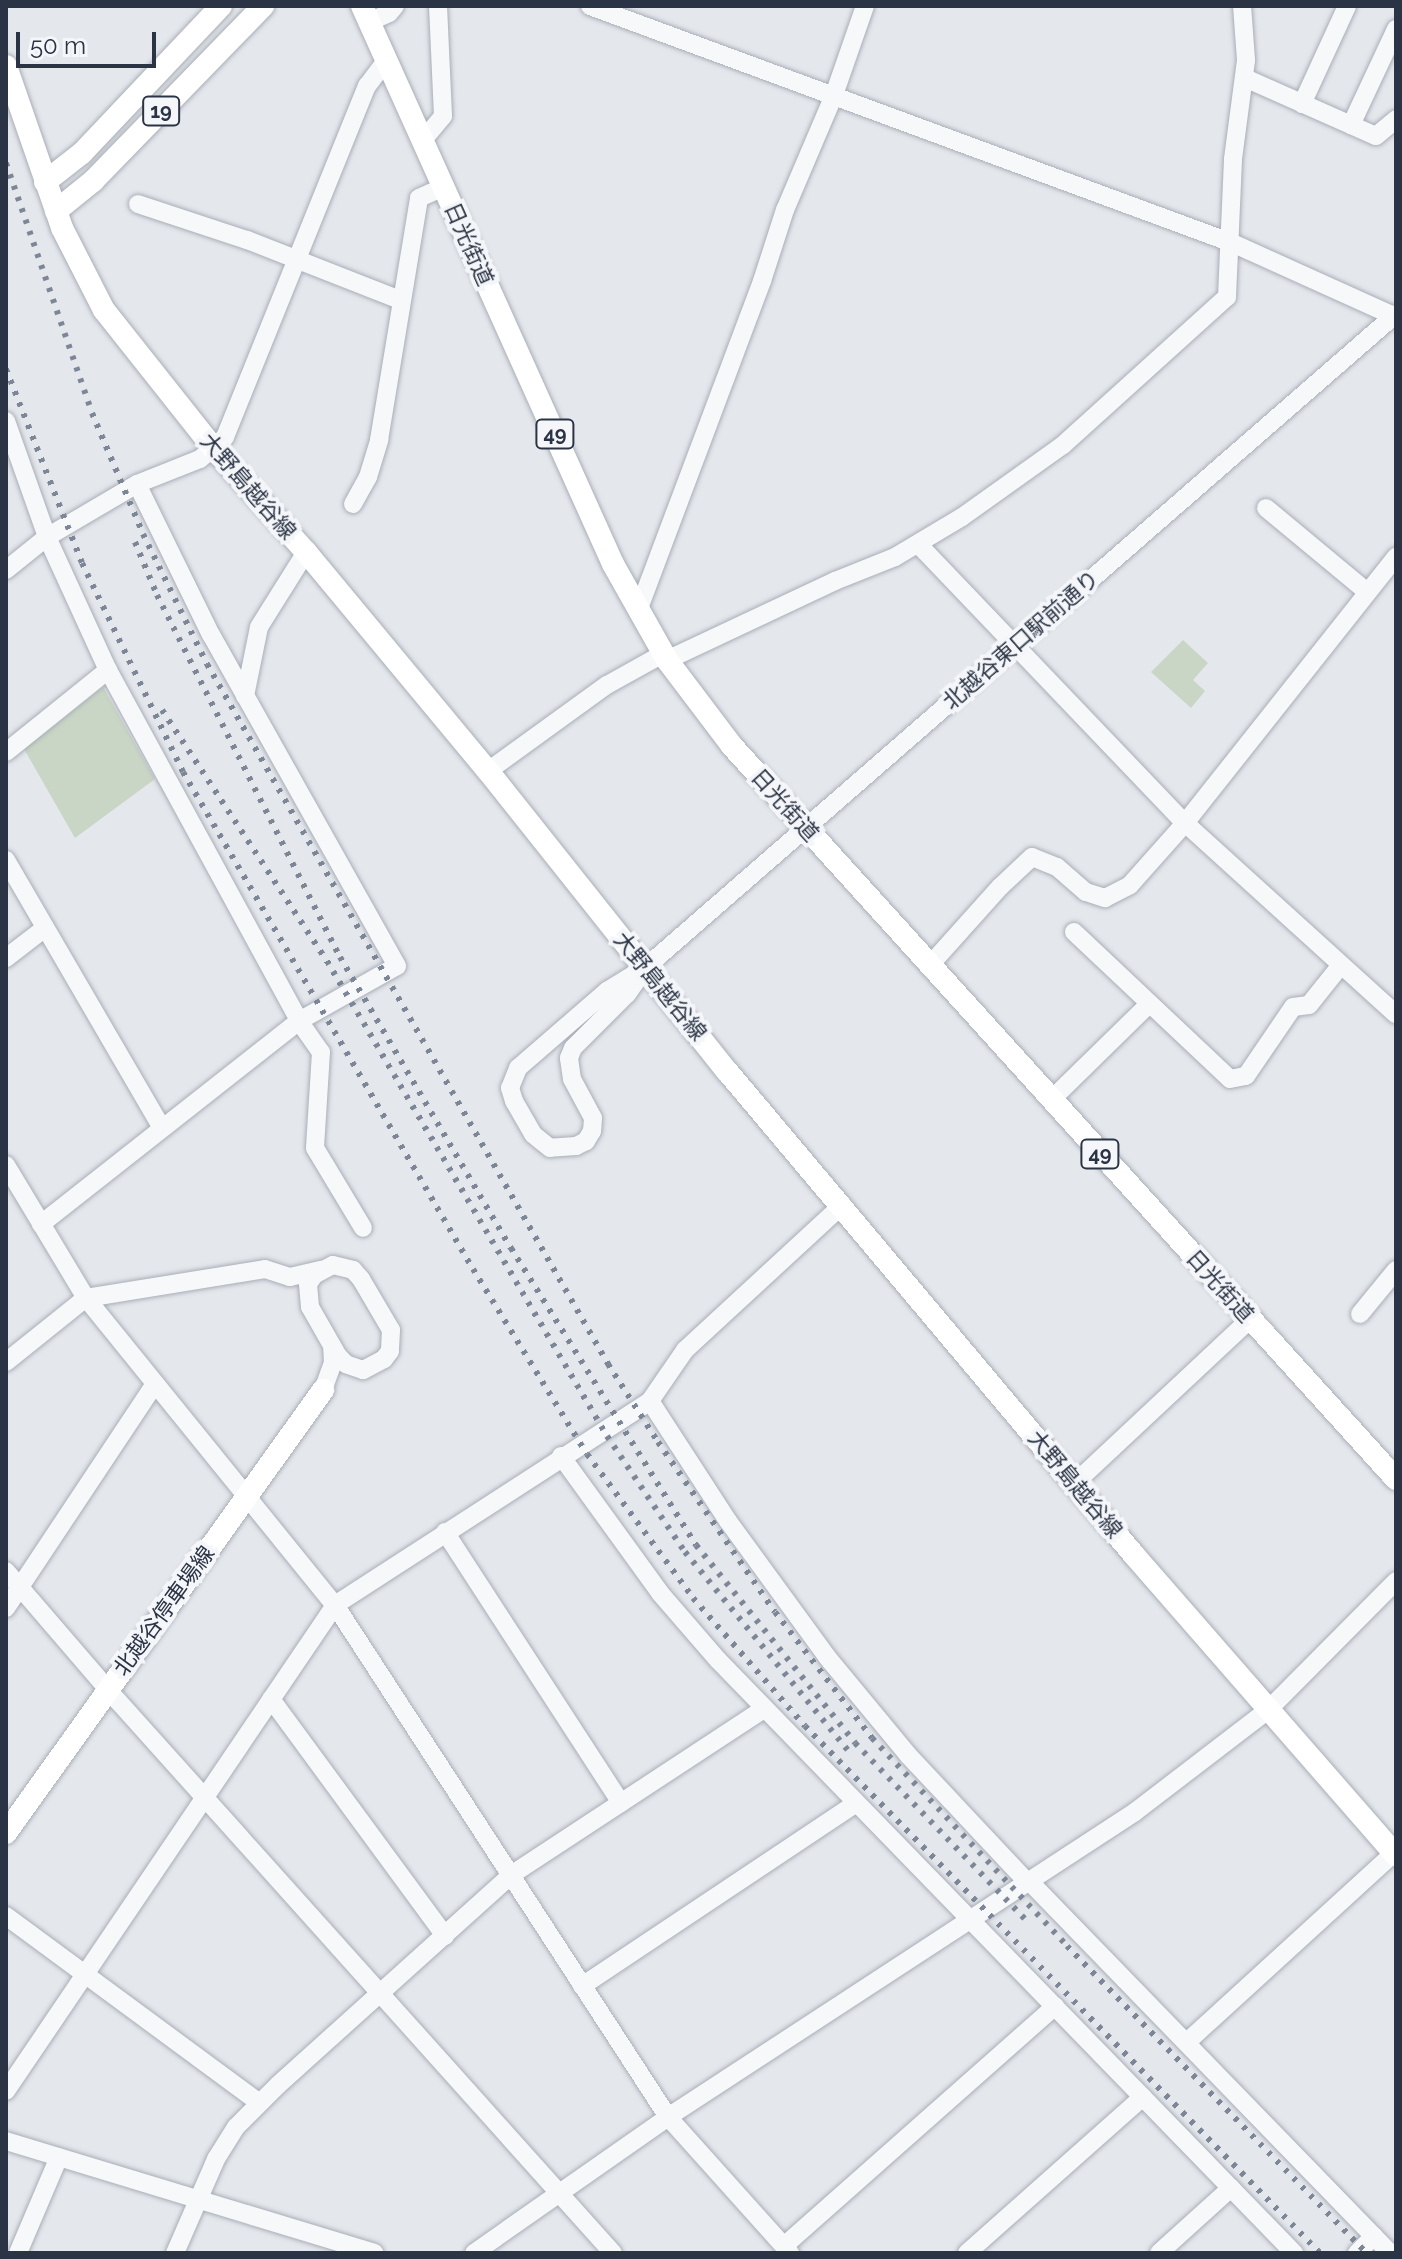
<!DOCTYPE html>
<html>
<head>
<meta charset="utf-8">
<style>
	body { margin:0 }
	#map { position:relative; width:1402px; height:2259px; overflow:hidden; background:#e4e7ec; font-family:Raleway,"Noto Sans JP",sans-serif }
	div>[style] { position:absolute }
	.green>* { inset:0; background:#c9d6c5 }
	.roads { filter:drop-shadow(0 0 2px #a9aeb7) drop-shadow(0 0 2px #a9aeb7) }
	.minor>* { height:18px; margin:-9px; padding:0 9px; transform-origin:9px; border-radius:9px; background:#f7f8fa }
	.major>* { height:22px; margin:-11px; padding:0 11px; transform-origin:11px; border-radius:11px; background:#fff }
	.rail>* { height:6px; margin-top:-3px; transform-origin:0; background:repeating-linear-gradient(90deg,#7d8696 0 4px,transparent 0 12px) }
	span { translate:-50% -50%; white-space:nowrap; text-align:center; line-height:1.15; -webkit-text-stroke:8px #f4f6f9; paint-order:stroke }
	.shield-label span { padding:2px 6px; background:#f4f6f9; border:2px solid; border-radius:6px; -webkit-text-stroke-width:0 }
	.shield-label { font-size:20px; color:#2b3445; font-weight:700 }
	.street-label { font-size:22px; color:#2b3445 }
	.frame { position:absolute; inset:0; border:8px solid #2b3445; pointer-events:none }
	.scale { position:absolute; left:16px; top:32px; width:140px; height:36px; box-sizing:border-box; border:4px solid #2b3445; border-top:0; padding-left:10px; font-size:24px; line-height:28px; white-space:nowrap; color:#2b3445; -webkit-text-stroke:6px #f4f6f9; paint-order:stroke }
</style>
</head>
<body>
<div id="map">
	<div class="green">
		<div style="clip-path:polygon(1183px 640px,1208px 663px,1193px 680px,1205px 691px,1191px 708px,1151px 672px)"></div>
		<div style="clip-path:polygon(103px 687px,155px 779px,75px 838px,24px 749px)"></div>
	</div>
	<div class="roads">
		<div class="minor">
			<div style="left:590px;top:6px;width:684px;rotate:20.26deg"></div>
			<div style="left:1232px;top:243px;width:180px;rotate:24.3deg"></div>
			<div style="left:369px;top:22px;width:22px;rotate:-24deg"></div>
			<div style="left:389px;top:13px;width:9px;rotate:-49deg"></div>
			<div style="left:1245px;top:78px;width:143px;rotate:23.9deg"></div>
			<div style="left:1376px;top:136px;width:26px;rotate:-40deg"></div>
			<div style="left:1302px;top:104px;width:108px;rotate:-65.3deg"></div>
			<div style="left:1351px;top:125px;width:106px;rotate:-64.9deg"></div>
			<div style="left:423px;top:140px;width:31px;rotate:-50deg"></div>
			<div style="left:443px;top:116px;width:110px;rotate:-92.6deg"></div>
			<div style="left:138px;top:204px;width:115px;rotate:18.3deg"></div>
			<div style="left:247px;top:240px;width:164px;rotate:21.4deg"></div>
			<div style="left:6px;top:421px;width:123px;rotate:70.5deg"></div>
			<div style="left:47px;top:537px;width:146px;rotate:65.4deg"></div>
			<div style="left:108px;top:670px;width:400px;rotate:61.4deg"></div>
			<div style="left:299px;top:1021px;width:38px;rotate:55deg"></div>
			<div style="left:321px;top:1052px;width:96px;rotate:93.6deg"></div>
			<div style="left:315px;top:1148px;width:93px;rotate:59deg"></div>
			<div style="left:353px;top:504px;width:31px;rotate:-61deg"></div>
			<div style="left:368px;top:477px;width:39px;rotate:-73deg"></div>
			<div style="left:379px;top:440px;width:245px;rotate:-80.6deg"></div>
			<div style="left:419px;top:198px;width:27px;rotate:-24deg"></div>
			<div style="left:1266px;top:508px;width:131px;rotate:39.7deg"></div>
			<div style="left:919px;top:545px;width:385px;rotate:46.3deg"></div>
			<div style="left:1185px;top:823px;width:285px;rotate:42.2deg"></div>
			<div style="left:6px;top:570px;width:53px;rotate:-38.8deg"></div>
			<div style="left:47px;top:537px;width:104px;rotate:-30.5deg"></div>
			<div style="left:638px;top:611px;width:353px;rotate:-69.4deg"></div>
			<div style="left:762px;top:281px;width:75px;rotate:-72.1deg"></div>
			<div style="left:785px;top:210px;width:125px;rotate:-66.9deg"></div>
			<div style="left:834px;top:95px;width:94px;rotate:-70.8deg"></div>
			<div style="left:667px;top:660px;width:186px;rotate:-25.2deg"></div>
			<div style="left:835px;top:581px;width:65px;rotate:-21.8deg"></div>
			<div style="left:895px;top:557px;width:78px;rotate:-30.8deg"></div>
			<div style="left:962px;top:517px;width:124px;rotate:-35.5deg"></div>
			<div style="left:1063px;top:445px;width:221px;rotate:-42.1deg"></div>
			<div style="left:1227px;top:297px;width:138px;rotate:-87.5deg"></div>
			<div style="left:1233px;top:159px;width:100px;rotate:-82.5deg"></div>
			<div style="left:1246px;top:60px;width:54px;rotate:-94.2deg"></div>
			<div style="left:245px;top:696px;width:70px;rotate:-78.5deg"></div>
			<div style="left:259px;top:627px;width:89px;rotate:-57.9deg"></div>
			<div style="left:6px;top:752px;width:131px;rotate:-38.8deg"></div>
			<div style="left:488px;top:771px;width:147px;rotate:-35.9deg"></div>
			<div style="left:607px;top:685px;width:64px;rotate:-29deg"></div>
			<div style="left:6px;top:860px;width:310px;rotate:59.8deg"></div>
			<div style="left:1074px;top:932px;width:214px;rotate:43.3deg"></div>
			<div style="left:1230px;top:1079px;width:16px;rotate:-11deg"></div>
			<div style="left:1246px;top:1076px;width:83px;rotate:-55.7deg"></div>
			<div style="left:1293px;top:1007px;width:16px;rotate:-7deg"></div>
			<div style="left:1309px;top:1005px;width:51px;rotate:-51.3deg"></div>
			<div style="left:6px;top:958px;width:49px;rotate:-37.6deg"></div>
			<div style="left:930px;top:965px;width:105px;rotate:-48.1deg"></div>
			<div style="left:1000px;top:887px;width:44px;rotate:-43.2deg"></div>
			<div style="left:1032px;top:857px;width:27px;rotate:22deg"></div>
			<div style="left:1057px;top:867px;width:38px;rotate:41deg"></div>
			<div style="left:1086px;top:892px;width:20px;rotate:18deg"></div>
			<div style="left:1105px;top:898px;width:28px;rotate:-27deg"></div>
			<div style="left:1130px;top:885px;width:83px;rotate:-48.4deg"></div>
			<div style="left:1185px;top:823px;width:340px;rotate:-51.6deg"></div>
			<div style="left:646px;top:967px;width:33px;rotate:125deg"></div>
			<div style="left:627px;top:994px;width:76px;rotate:135deg"></div>
			<div style="left:573px;top:1048px;width:11px;rotate:112deg"></div>
			<div style="left:569px;top:1058px;width:21px;rotate:82deg"></div>
			<div style="left:572px;top:1079px;width:44px;rotate:61.7deg"></div>
			<div style="left:593px;top:1118px;width:13px;rotate:94deg"></div>
			<div style="left:592px;top:1131px;width:12px;rotate:121deg"></div>
			<div style="left:586px;top:1141px;width:11px;rotate:153deg"></div>
			<div style="left:576px;top:1146px;width:26px;rotate:176deg"></div>
			<div style="left:550px;top:1148px;width:22px;rotate:-141deg"></div>
			<div style="left:533px;top:1134px;width:38px;rotate:-120deg"></div>
			<div style="left:514px;top:1101px;width:14px;rotate:-107deg"></div>
			<div style="left:510px;top:1088px;width:22px;rotate:-68deg"></div>
			<div style="left:518px;top:1068px;width:118px;rotate:-40.9deg"></div>
			<div style="left:607px;top:991px;width:46px;rotate:-31.6deg"></div>
			<div style="left:646px;top:967px;width:994px;rotate:-41.05deg"></div>
			<div style="left:1051px;top:1100px;width:136px;rotate:-44.4deg"></div>
			<div style="left:6px;top:1165px;width:155px;rotate:59deg"></div>
			<div style="left:86px;top:1298px;width:395px;rotate:51deg"></div>
			<div style="left:335px;top:1605px;width:611px;rotate:56.96deg"></div>
			<div style="left:668px;top:2117px;width:183px;rotate:48.1deg"></div>
			<div style="left:41px;top:1224px;width:328px;rotate:-38.2deg"></div>
			<div style="left:299px;top:1021px;width:112px;rotate:-29.3deg"></div>
			<div style="left:397px;top:966px;width:380px;rotate:-119.3deg"></div>
			<div style="left:211px;top:635px;width:168px;rotate:-116.1deg"></div>
			<div style="left:137px;top:484px;width:68px;rotate:-21.6deg"></div>
			<div style="left:200px;top:459px;width:33px;rotate:-41deg"></div>
			<div style="left:225px;top:437px;width:379px;rotate:-68deg"></div>
			<div style="left:367px;top:86px;width:31px;rotate:-53deg"></div>
			<div style="left:333px;top:1265px;width:21px;rotate:14deg"></div>
			<div style="left:353px;top:1270px;width:12px;rotate:48deg"></div>
			<div style="left:361px;top:1279px;width:59px;rotate:59.5deg"></div>
			<div style="left:391px;top:1330px;width:21px;rotate:93deg"></div>
			<div style="left:390px;top:1351px;width:10px;rotate:127deg"></div>
			<div style="left:384px;top:1359px;width:24px;rotate:152deg"></div>
			<div style="left:363px;top:1370px;width:18px;rotate:-161deg"></div>
			<div style="left:346px;top:1364px;width:11px;rotate:-135deg"></div>
			<div style="left:338px;top:1356px;width:56px;rotate:-119.7deg"></div>
			<div style="left:310px;top:1307px;width:23px;rotate:-95deg"></div>
			<div style="left:308px;top:1284px;width:11px;rotate:-56deg"></div>
			<div style="left:314px;top:1275px;width:21px;rotate:-28deg"></div>
			<div style="left:1360px;top:1314px;width:57px;rotate:-50.7deg"></div>
			<div style="left:6px;top:1362px;width:102px;rotate:-38.7deg"></div>
			<div style="left:86px;top:1298px;width:181px;rotate:-9.2deg"></div>
			<div style="left:265px;top:1269px;width:26px;rotate:18deg"></div>
			<div style="left:290px;top:1277px;width:32px;rotate:-13deg"></div>
			<div style="left:323px;top:1390px;width:29px;rotate:-70deg"></div>
			<div style="left:333px;top:1363px;width:17px;rotate:-93deg"></div>
			<div style="left:650px;top:1401px;width:143px;rotate:57deg"></div>
			<div style="left:728px;top:1521px;width:168px;rotate:53.9deg"></div>
			<div style="left:827px;top:1657px;width:127px;rotate:50.4deg"></div>
			<div style="left:908px;top:1755px;width:175px;rotate:46.8deg"></div>
			<div style="left:561px;top:1456px;width:169px;rotate:54.1deg"></div>
			<div style="left:660px;top:1593px;width:89px;rotate:49.1deg"></div>
			<div style="left:718px;top:1660px;width:827px;rotate:45.83deg"></div>
			<div style="left:1075px;top:1483px;width:240px;rotate:-43.1deg"></div>
			<div style="left:445px;top:1532px;width:323px;rotate:57deg"></div>
			<div style="left:6px;top:1571px;width:172px;rotate:49.3deg"></div>
			<div style="left:118px;top:1701px;width:741px;rotate:48.12deg"></div>
			<div style="left:6px;top:1608px;width:268px;rotate:-56.4deg"></div>
			<div style="left:271px;top:1699px;width:294px;rotate:53.7deg"></div>
			<div style="left:1030px;top:1882px;width:517px;rotate:45.86deg"></div>
			<div style="left:6px;top:1916px;width:315px;rotate:36.4deg"></div>
			<div style="left:582px;top:1986px;width:328px;rotate:-33.7deg"></div>
			<div style="left:1187px;top:2042px;width:280px;rotate:-42.4deg"></div>
			<div style="left:6px;top:2091px;width:587px;rotate:-55.9deg"></div>
			<div style="left:335px;top:1605px;width:375px;rotate:-32.9deg"></div>
			<div style="left:650px;top:1401px;width:62px;rotate:-55.5deg"></div>
			<div style="left:685px;top:1350px;width:214px;rotate:-42.7deg"></div>
			<div style="left:6px;top:2141px;width:385px;rotate:16.9deg"></div>
			<div style="left:784px;top:2246px;width:362px;rotate:-41.5deg"></div>
			<div style="left:18px;top:2253px;width:104px;rotate:-66.9deg"></div>
			<div style="left:175px;top:2253px;width:103px;rotate:-66.4deg"></div>
			<div style="left:216px;top:2159px;width:38px;rotate:-58deg"></div>
			<div style="left:236px;top:2127px;width:59px;rotate:-45deg"></div>
			<div style="left:278px;top:2085px;width:314px;rotate:-42deg"></div>
			<div style="left:511px;top:1875px;width:303px;rotate:-33.3deg"></div>
			<div style="left:474px;top:2253px;width:237px;rotate:-35deg"></div>
			<div style="left:668px;top:2117px;width:558px;rotate:-33.15deg"></div>
			<div style="left:1135px;top:1812px;width:168px;rotate:-37.5deg"></div>
			<div style="left:1268px;top:1710px;width:182px;rotate:-45.2deg"></div>
			<div style="left:967px;top:2253px;width:235px;rotate:-41.6deg"></div>
			<div style="left:1159px;top:2253px;width:97px;rotate:-42.1deg"></div>
			<div style="left:1357px;top:2253px;width:24px;rotate:-45deg"></div>
		</div>
		<div class="major">
			<div style="left:362px;top:6px;width:612px;rotate:65.78deg"></div>
			<div style="left:613px;top:564px;width:110px;rotate:60.6deg"></div>
			<div style="left:667px;top:660px;width:108px;rotate:52.9deg"></div>
			<div style="left:732px;top:746px;width:989px;rotate:47.83deg"></div>
			<div style="left:6px;top:66px;width:171px;rotate:70.9deg"></div>
			<div style="left:62px;top:228px;width:92px;rotate:62.9deg"></div>
			<div style="left:104px;top:310px;width:179px;rotate:51.6deg"></div>
			<div style="left:215px;top:450px;width:137px;rotate:48.3deg"></div>
			<div style="left:306px;top:552px;width:285px;rotate:50.3deg"></div>
			<div style="left:488px;top:771px;width:384px;rotate:51.5deg"></div>
			<div style="left:727px;top:1071px;width:632px;rotate:49.94deg"></div>
			<div style="left:1134px;top:1555px;width:398px;rotate:48.9deg"></div>
			<div style="left:45px;top:182px;width:47px;rotate:-38.1deg"></div>
			<div style="left:82px;top:153px;width:202px;rotate:-46.6deg"></div>
			<div style="left:56px;top:211px;width:48px;rotate:-39deg"></div>
			<div style="left:93px;top:181px;width:244px;rotate:-45.8deg"></div>
			<div style="left:6px;top:1833px;width:545px;rotate:-54.41deg"></div>
		</div>
	</div>
	<div class="rail">
		<div style="left:6px;top:163px;width:264px;rotate:71deg"></div>
		<div style="left:92px;top:413px;width:131px;rotate:67.1deg"></div>
		<div style="left:143px;top:534px;width:145px;rotate:63.8deg"></div>
		<div style="left:207px;top:664px;width:807px;rotate:60.19deg"></div>
		<div style="left:608px;top:1364px;width:93px;rotate:57.3deg"></div>
		<div style="left:658px;top:1442px;width:206px;rotate:55.5deg"></div>
		<div style="left:775px;top:1612px;width:159px;rotate:52.4deg"></div>
		<div style="left:872px;top:1738px;width:285px;rotate:46.8deg"></div>
		<div style="left:1067px;top:1946px;width:429px;rotate:45.7deg"></div>
		<div style="left:6px;top:369px;width:208px;rotate:68.6deg"></div>
		<div style="left:82px;top:563px;width:232px;rotate:64.2deg"></div>
		<div style="left:183px;top:772px;width:575px;rotate:59.74deg"></div>
		<div style="left:473px;top:1269px;width:217px;rotate:58.4deg"></div>
		<div style="left:587px;top:1454px;width:179px;rotate:53.6deg"></div>
		<div style="left:693px;top:1598px;width:170px;rotate:48.8deg"></div>
		<div style="left:805px;top:1726px;width:737px;rotate:45.66deg"></div>
		<div style="left:135px;top:542px;width:57px;rotate:67.5deg"></div>
		<div style="left:157px;top:595px;width:406px;rotate:63.2deg"></div>
		<div style="left:340px;top:957px;width:338px;rotate:59.6deg"></div>
		<div style="left:511px;top:1248px;width:350px;rotate:58.1deg"></div>
		<div style="left:696px;top:1545px;width:254px;rotate:51.2deg"></div>
		<div style="left:855px;top:1743px;width:248px;rotate:46deg"></div>
		<div style="left:162px;top:710px;width:300px;rotate:56.7deg"></div>
		<div style="left:327px;top:961px;width:551px;rotate:59.48deg"></div>
		<div style="left:607px;top:1436px;width:140px;rotate:56.1deg"></div>
		<div style="left:685px;top:1552px;width:260px;rotate:50.6deg"></div>
	</div>
	<div class="shield-label">
		<span style="left:161px;top:111px">19</span>
		<span style="left:555px;top:434px">49</span>
		<span style="left:1100px;top:1154px">49</span>
	</div>
	<div class="street-label">
		<span style="left:469px;top:244px;rotate:66deg">日光街道</span>
		<span style="left:248px;top:486px;rotate:49deg">大野島越谷線</span>
		<span style="left:1021px;top:640px;rotate:-41deg">北越谷東口駅前通り</span>
		<span style="left:785px;top:805px;rotate:48deg">日光街道</span>
		<span style="left:660px;top:986px;rotate:51deg">大野島越谷線</span>
		<span style="left:1220px;top:1286px;rotate:48deg">日光街道</span>
		<span style="left:1075px;top:1484px;rotate:50deg">大野島越谷線</span>
		<span style="left:164px;top:1611px;rotate:-54deg">北越谷停車場線</span>
	</div>
	<div class="frame"></div>
	<div class="scale">50 m</div>
</div>
</body>
</html>
